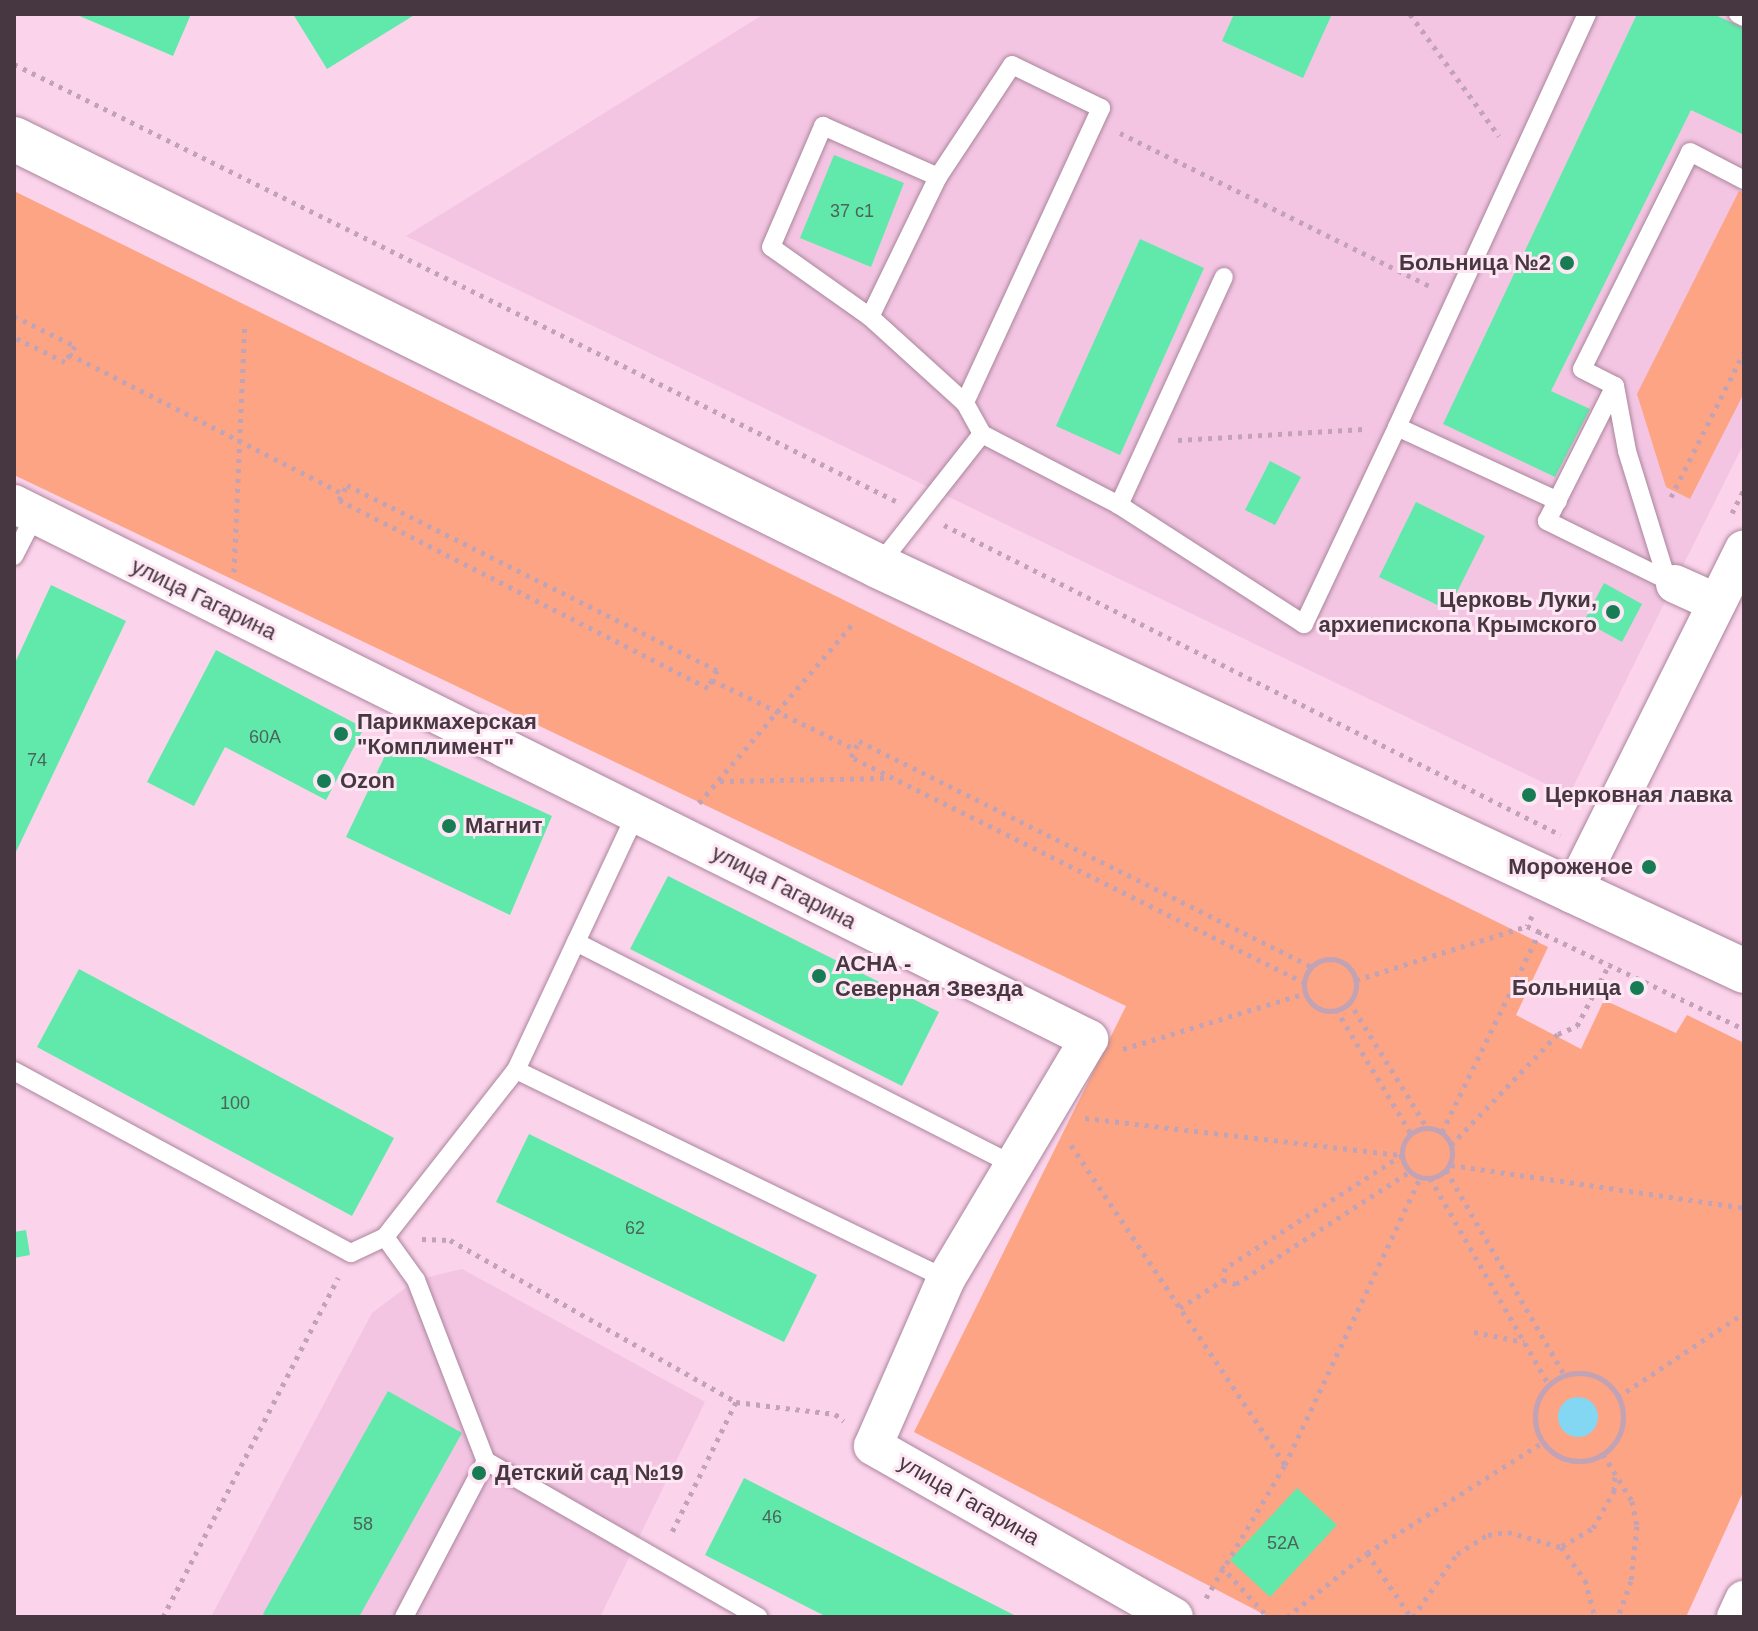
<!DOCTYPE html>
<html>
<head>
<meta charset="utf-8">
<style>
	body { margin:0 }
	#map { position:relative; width:1758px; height:1631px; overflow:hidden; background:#fbd3eb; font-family:Arial,sans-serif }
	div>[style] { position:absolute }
	.built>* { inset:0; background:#f3c5e2 }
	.green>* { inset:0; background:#fca483 }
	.water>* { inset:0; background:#83d7f2 }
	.round { border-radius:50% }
	.building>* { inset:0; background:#60e9ab }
	.path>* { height:5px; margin-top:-2.5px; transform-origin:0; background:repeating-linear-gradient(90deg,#c2a2b5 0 4px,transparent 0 10px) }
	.path>.ring { margin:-2.5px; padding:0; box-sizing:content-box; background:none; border:5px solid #c2a2b5; border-radius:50% }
	.roads { filter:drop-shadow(0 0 2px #aa859c) drop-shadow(0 0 2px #aa859c) }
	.lane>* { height:18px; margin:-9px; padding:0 9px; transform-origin:9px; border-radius:9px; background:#fff }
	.street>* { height:38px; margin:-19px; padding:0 19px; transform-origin:19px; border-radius:19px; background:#fff }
	.secondary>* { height:44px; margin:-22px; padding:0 22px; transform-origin:22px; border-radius:22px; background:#fff }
	.dots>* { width:22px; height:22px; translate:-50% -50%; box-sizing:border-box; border:4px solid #fee6f4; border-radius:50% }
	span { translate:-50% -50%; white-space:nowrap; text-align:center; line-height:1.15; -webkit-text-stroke:6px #fee6f4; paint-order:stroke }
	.number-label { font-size:18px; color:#4c645b }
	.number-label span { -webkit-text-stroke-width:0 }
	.poi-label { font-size:22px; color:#463740; font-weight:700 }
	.right { translate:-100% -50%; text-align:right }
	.left { translate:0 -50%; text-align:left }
	.street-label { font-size:22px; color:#463740 }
	.frame { position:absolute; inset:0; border:16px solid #463740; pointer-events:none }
</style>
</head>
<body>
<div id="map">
	<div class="built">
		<div style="clip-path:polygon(764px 14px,1744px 14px,1744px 443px,1569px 795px,406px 236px)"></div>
		<div style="clip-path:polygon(462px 1269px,705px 1402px,600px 1617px,211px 1617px,372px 1313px,416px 1280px)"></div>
	</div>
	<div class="green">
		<div style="clip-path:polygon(14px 191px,1548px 947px,1516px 1015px,1581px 1049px,1604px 1000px,1676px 1033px,1687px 1015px,1744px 1043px,1744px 1490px,1686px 1617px,1269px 1617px,914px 1432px,1126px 1006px,14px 475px)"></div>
		<div style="clip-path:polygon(1739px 191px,1744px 194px,1744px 393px,1690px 499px,1666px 487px,1637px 394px)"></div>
	</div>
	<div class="water">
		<div class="round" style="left:1558px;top:1397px;width:40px;height:40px"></div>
	</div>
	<div class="building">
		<div style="clip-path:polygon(75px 14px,191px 14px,173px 56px)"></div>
		<div style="clip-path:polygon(293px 14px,416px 14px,327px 69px)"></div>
		<div style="clip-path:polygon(1234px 14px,1332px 14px,1303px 78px,1222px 41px)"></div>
		<div style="clip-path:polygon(1637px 14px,1713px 14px,1744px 28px,1744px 135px,1691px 110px,1551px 391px,1590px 409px,1555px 477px,1443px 424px)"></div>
		<div style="clip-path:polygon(834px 155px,904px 183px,871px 267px,800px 238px)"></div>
		<div style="clip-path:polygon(1140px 239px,1204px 268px,1120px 455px,1056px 426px)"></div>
		<div style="clip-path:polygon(1270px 461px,1301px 477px,1275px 525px,1245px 510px)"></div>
		<div style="clip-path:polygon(1416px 502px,1485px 536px,1448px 610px,1379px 577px)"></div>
		<div style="clip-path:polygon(1604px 583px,1642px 604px,1622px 642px,1584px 621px)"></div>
		<div style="clip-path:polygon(51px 585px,126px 621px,14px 856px,14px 665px)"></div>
		<div style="clip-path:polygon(216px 650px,364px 728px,326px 800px,225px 747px,194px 806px,147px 782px)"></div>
		<div style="clip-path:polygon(391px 743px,552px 816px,510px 915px,346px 837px)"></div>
		<div style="clip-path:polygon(668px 876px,939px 1012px,902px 1086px,630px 949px)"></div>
		<div style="clip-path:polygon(79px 969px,394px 1138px,352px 1216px,37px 1047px)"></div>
		<div style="clip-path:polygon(529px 1134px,817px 1275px,784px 1342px,496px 1202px)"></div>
		<div style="clip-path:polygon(26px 1230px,30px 1255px,14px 1258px,14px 1232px)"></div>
		<div style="clip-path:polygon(388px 1391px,462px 1433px,359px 1617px,268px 1617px,263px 1614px)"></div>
		<div style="clip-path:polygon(744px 1478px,1018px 1617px,827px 1617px,817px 1612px,705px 1555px)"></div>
		<div style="clip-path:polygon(1297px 1488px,1337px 1525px,1270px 1597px,1230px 1560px)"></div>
	</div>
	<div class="path">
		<div style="left:1410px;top:14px;width:151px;rotate:53.9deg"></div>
		<div style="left:14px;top:64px;width:984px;rotate:26.36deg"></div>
		<div style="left:1120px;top:133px;width:349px;rotate:26.3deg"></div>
		<div style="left:14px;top:316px;width:68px;rotate:26.2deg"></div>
		<div style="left:75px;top:346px;width:19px;rotate:122deg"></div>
		<div style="left:65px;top:362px;width:57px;rotate:-153.9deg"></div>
		<div style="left:69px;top:354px;width:306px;rotate:27deg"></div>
		<div style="left:1178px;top:440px;width:186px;rotate:-3.4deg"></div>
		<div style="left:1671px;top:497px;width:162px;rotate:-63.3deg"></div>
		<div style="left:1732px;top:513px;width:27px;rotate:-63deg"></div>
		<div style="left:944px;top:525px;width:690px;rotate:26.68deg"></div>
		<div style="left:234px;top:572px;width:247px;rotate:-87.5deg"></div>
		<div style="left:712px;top:680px;width:9px;rotate:117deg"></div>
		<div style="left:708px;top:688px;width:414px;rotate:-153deg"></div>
		<div style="left:339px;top:500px;width:17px;rotate:-62deg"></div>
		<div style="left:347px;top:485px;width:414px;rotate:26.6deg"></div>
		<div style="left:717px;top:670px;width:11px;rotate:117deg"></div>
		<div style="left:712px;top:680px;width:159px;rotate:25.8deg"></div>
		<div style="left:720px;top:781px;width:170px;rotate:-1deg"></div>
		<div style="left:699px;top:803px;width:240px;rotate:-49.4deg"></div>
		<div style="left:1532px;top:916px;width:11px;rotate:117deg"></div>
		<div style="left:1527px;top:926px;width:240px;rotate:25.4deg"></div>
		<div class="ring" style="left:1304px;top:959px;width:47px;height:47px"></div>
		<div style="left:1356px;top:980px;width:179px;rotate:-17.5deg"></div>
		<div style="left:1305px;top:983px;width:507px;rotate:-153.54deg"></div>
		<div style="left:851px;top:757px;width:18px;rotate:-63deg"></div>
		<div style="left:859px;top:741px;width:506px;rotate:26.51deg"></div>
		<div style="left:1349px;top:1001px;width:149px;rotate:58.4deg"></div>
		<div style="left:1336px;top:1009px;width:146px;rotate:59deg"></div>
		<div style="left:1123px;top:1049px;width:191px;rotate:-17deg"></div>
		<div style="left:1085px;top:1118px;width:319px;rotate:6.7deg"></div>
		<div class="ring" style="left:1402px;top:1128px;width:45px;height:45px"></div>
		<div style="left:1442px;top:1132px;width:224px;rotate:-64deg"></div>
		<div style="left:1071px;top:1145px;width:385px;rotate:56.2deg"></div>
		<div style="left:1451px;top:1145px;width:154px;rotate:-46.1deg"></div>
		<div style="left:1558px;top:1034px;width:21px;rotate:-23deg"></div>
		<div style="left:1577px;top:1026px;width:71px;rotate:-62.4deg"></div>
		<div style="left:1402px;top:1155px;width:210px;rotate:147.4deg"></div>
		<div style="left:1225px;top:1268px;width:12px;rotate:99deg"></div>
		<div style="left:1223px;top:1280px;width:14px;rotate:17deg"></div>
		<div style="left:1236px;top:1284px;width:206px;rotate:-32.9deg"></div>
		<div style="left:1451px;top:1165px;width:296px;rotate:8.3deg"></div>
		<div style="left:1446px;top:1170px;width:238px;rotate:60deg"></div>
		<div style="left:1430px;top:1178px;width:239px;rotate:60.1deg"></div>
		<div style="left:422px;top:1239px;width:28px;rotate:2deg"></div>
		<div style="left:450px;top:1240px;width:329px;rotate:29.5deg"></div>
		<div style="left:736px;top:1402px;width:149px;rotate:116.2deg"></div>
		<div style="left:1180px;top:1308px;width:51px;rotate:-33.1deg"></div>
		<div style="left:1474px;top:1332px;width:51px;rotate:11.3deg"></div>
		<div class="ring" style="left:1535px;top:1373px;width:83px;height:83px"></div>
		<div style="left:1618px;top:1397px;width:151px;rotate:-33.7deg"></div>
		<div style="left:736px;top:1402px;width:100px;rotate:6.9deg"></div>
		<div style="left:835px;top:1414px;width:11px;rotate:38deg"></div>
		<div style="left:1603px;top:1454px;width:55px;rotate:58.3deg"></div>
		<div style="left:1632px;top:1501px;width:25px;rotate:79deg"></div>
		<div style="left:1637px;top:1526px;width:55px;rotate:96.2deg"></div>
		<div style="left:1631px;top:1581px;width:38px;rotate:110deg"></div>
		<div style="left:1562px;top:1546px;width:36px;rotate:-30deg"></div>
		<div style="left:1593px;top:1528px;width:43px;rotate:-60.4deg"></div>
		<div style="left:1614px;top:1491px;width:19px;rotate:-87deg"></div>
		<div style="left:1367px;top:1553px;width:78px;rotate:55.5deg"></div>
		<div style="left:1221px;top:1566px;width:69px;rotate:47.3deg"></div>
		<div style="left:1206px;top:1598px;width:155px;rotate:-59.3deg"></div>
		<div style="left:1285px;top:1465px;width:317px;rotate:-64.8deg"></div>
		<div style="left:163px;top:1617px;width:382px;rotate:-62.7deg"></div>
		<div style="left:1287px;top:1617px;width:102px;rotate:-38.7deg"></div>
		<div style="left:1367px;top:1553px;width:208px;rotate:-32.2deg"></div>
		<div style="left:1413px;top:1617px;width:77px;rotate:-55.1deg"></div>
		<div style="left:1457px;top:1554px;width:36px;rotate:-32deg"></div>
		<div style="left:1488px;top:1535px;width:20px;rotate:-9deg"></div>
		<div style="left:1508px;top:1532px;width:55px;rotate:15.8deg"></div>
		<div style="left:1561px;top:1547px;width:41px;rotate:54deg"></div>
		<div style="left:1585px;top:1580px;width:38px;rotate:75deg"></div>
	</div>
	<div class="roads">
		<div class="lane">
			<div style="left:1738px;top:14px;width:7px;rotate:27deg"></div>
			<div style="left:870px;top:317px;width:121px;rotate:-144.7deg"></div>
			<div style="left:771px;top:247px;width:132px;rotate:-66.7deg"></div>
			<div style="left:823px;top:126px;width:126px;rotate:23.9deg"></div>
			<div style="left:1615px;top:386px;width:66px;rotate:79.5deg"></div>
			<div style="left:1627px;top:451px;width:135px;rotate:72.8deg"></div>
			<div style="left:965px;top:403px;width:128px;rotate:-137.8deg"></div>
			<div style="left:870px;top:317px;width:156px;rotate:-64.1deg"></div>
			<div style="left:938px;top:177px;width:134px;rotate:-56.5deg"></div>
			<div style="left:1012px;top:65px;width:99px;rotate:25.8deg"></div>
			<div style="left:1101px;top:108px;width:325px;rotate:114.8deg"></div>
			<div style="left:965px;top:403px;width:35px;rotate:61deg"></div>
			<div style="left:1558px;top:501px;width:177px;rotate:-155.3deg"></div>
			<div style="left:1397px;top:427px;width:455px;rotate:-65.3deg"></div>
			<div style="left:1119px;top:505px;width:251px;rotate:-65.3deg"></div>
			<div style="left:14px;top:556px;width:46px;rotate:-62.9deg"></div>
			<div style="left:878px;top:566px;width:168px;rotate:-51.8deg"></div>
			<div style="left:982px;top:434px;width:154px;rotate:27.4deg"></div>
			<div style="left:1119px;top:505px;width:220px;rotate:32.8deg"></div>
			<div style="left:1304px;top:624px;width:218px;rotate:-64.7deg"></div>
			<div style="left:1675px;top:584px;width:143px;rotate:-153.8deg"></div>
			<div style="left:1547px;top:521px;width:151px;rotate:-63.3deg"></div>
			<div style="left:1615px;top:386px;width:37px;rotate:-153deg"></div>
			<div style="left:1582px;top:369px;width:242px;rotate:-63.5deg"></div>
			<div style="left:1690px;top:152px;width:61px;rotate:27.4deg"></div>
			<div style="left:576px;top:942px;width:492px;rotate:27deg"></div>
			<div style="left:516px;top:1070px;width:283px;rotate:-64.9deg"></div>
			<div style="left:14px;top:1071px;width:383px;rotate:28.4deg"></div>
			<div style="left:351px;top:1253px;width:38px;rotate:-25deg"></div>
			<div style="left:385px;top:1237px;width:212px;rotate:-51.9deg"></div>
			<div style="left:516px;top:1070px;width:478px;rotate:25.9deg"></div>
			<div style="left:385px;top:1237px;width:53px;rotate:54.2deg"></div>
			<div style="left:416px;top:1280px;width:194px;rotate:68.9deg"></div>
			<div style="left:404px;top:1617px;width:176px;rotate:-62.3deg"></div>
			<div style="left:486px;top:1461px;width:314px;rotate:29.8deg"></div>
		</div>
		<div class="street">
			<div style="left:14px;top:504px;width:1201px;rotate:26.46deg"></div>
			<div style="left:1089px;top:1039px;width:279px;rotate:120.8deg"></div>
			<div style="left:946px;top:1279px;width:182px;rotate:113.6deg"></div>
			<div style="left:873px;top:1446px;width:346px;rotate:29.6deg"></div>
			<div style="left:1675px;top:584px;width:46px;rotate:24.3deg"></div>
			<div style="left:1572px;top:894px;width:385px;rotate:-63.5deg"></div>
			<div style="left:1736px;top:1617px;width:19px;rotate:-65deg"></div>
		</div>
		<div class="secondary">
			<div style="left:14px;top:139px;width:964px;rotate:26.3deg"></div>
			<div style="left:878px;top:566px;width:956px;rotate:25.06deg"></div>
		</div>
	</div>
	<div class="dots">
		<div style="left:1567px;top:263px;background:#177b53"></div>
		<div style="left:1613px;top:612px;background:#177b53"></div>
		<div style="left:341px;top:734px;background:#177b53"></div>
		<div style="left:324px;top:781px;background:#177b53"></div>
		<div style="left:1529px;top:795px;background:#177b53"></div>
		<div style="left:449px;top:826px;background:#177b53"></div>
		<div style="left:1649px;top:867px;background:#177b53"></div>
		<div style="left:819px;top:976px;background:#177b53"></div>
		<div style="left:1637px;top:988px;background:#177b53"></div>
		<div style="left:479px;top:1473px;background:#177b53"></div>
	</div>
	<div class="number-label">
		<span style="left:852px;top:211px">37 с1</span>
		<span style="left:265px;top:737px">60А</span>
		<span style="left:37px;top:760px">74</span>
		<span style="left:235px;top:1103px">100</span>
		<span style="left:635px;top:1228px">62</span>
		<span style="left:772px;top:1517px">46</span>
		<span style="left:363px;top:1524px">58</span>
		<span style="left:1283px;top:1543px">52А</span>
	</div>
	<div class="poi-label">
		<span class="right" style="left:1551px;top:263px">Больница №2</span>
		<span class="right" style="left:1597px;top:612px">Церковь Луки,<br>архиепископа Крымского</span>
		<span class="left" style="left:357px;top:734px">Парикмахерская<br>"Комплимент"</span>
		<span class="left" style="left:340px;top:781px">Ozon</span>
		<span class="left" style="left:1545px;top:795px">Церковная лавка</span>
		<span class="left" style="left:465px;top:826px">Магнит</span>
		<span class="right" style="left:1633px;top:867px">Мороженое</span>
		<span class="left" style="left:835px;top:976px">АСНА -<br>Северная Звезда</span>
		<span class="right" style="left:1621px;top:988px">Больница</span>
		<span class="left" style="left:495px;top:1473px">Детский сад №19</span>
	</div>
	<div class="street-label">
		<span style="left:204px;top:599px;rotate:26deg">улица Гагарина</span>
		<span style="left:784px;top:887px;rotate:27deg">улица Гагарина</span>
		<span style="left:969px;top:1500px;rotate:30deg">улица Гагарина</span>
	</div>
	<div class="frame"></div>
</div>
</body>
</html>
